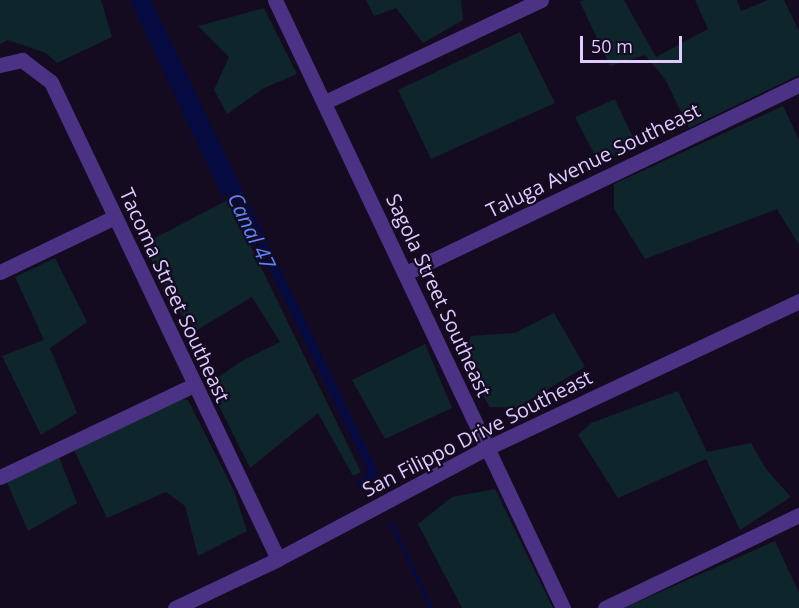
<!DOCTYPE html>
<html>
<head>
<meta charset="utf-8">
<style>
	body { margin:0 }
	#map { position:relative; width:799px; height:608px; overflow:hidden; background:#150b21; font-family:"Open Sans",sans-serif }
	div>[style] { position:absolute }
	.green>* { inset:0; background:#0e252c }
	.water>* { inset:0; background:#050b40 }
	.stream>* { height:4px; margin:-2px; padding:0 2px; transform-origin:2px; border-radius:2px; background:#050b40 }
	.minor>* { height:15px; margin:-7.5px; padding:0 7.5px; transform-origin:7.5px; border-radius:7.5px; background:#4b3284 }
	.tertiary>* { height:15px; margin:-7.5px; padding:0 7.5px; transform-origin:7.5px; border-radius:7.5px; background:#4b3284 }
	span { translate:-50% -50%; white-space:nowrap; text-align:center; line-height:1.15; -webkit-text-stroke:4.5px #150b21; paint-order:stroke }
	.street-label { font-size:20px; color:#dfcbff }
	.water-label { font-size:21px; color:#5986ff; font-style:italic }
	.scale { position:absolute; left:580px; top:36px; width:102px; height:27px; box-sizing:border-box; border:3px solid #dfcbff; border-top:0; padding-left:8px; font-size:18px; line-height:21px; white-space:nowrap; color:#dfcbff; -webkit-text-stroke:4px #150b21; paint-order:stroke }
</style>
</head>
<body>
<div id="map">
	<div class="green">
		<div style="clip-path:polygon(0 0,101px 0,112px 37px,57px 63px,46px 53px,8px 40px,0 44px)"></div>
		<div style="clip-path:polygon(366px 0,461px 0,463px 20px,423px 43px,396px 8px,374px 16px)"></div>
		<div style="clip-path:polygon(584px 0,624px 0,656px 57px,708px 29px,695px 0,737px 0,741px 11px,768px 0,784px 0,799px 31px,799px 75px,689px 128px,665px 79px,645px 55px,610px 66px,580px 2px)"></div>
		<div style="clip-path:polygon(264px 8px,297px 74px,264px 88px,227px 114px,214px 90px,229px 57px,198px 26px)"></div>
		<div style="clip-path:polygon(520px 32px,555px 103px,431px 159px,398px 90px)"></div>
		<div style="clip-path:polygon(615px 99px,636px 144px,599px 163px,575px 117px)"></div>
		<div style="clip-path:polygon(783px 106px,799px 140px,799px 245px,777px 209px,645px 259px,614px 209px,614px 184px)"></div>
		<div style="clip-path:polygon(228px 200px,361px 472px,353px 476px,318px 413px,250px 468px,208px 384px,242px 361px,280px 342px,252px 297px,197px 330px,181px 314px,143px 244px)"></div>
		<div style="clip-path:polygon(55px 258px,87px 322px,50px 348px,77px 413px,41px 435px,2px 356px,44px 340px,15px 277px)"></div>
		<div style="clip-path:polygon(554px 313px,585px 367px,516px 408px,490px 407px,461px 361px,471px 336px,515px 333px)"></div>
		<div style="clip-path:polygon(425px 344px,452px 408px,385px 439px,352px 380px)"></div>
		<div style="clip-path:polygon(678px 391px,707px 452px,751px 443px,766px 469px,791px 497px,740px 530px,706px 459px,618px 498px,578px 435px,591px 423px)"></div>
		<div style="clip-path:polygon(177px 398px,188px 400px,234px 491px,247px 531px,198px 556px,185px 506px,166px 492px,107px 518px,73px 448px)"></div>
		<div style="clip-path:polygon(59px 457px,77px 503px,28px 531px,6px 480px)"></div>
		<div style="clip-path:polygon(495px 489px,553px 608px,462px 608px,418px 524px,452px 497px)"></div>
		<div style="clip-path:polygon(775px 541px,799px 593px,799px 608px,624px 608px)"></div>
	</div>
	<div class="water">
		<div style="clip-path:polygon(130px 0,151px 0,379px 474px,360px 490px,356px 481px,365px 477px,367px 469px,234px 197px,229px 194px,222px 196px)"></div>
	</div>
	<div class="stream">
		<div style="left:392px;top:524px;width:93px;rotate:65.1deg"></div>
	</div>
	<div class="minor">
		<div style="left:275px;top:0;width:673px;rotate:64.65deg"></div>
		<div style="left:0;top:65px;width:23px;rotate:-13deg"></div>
		<div style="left:22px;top:60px;width:36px;rotate:37deg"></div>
		<div style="left:51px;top:82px;width:528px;rotate:64.55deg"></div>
		<div style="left:325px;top:102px;width:239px;rotate:-25.3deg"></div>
		<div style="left:0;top:272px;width:127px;rotate:-25.6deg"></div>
		<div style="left:406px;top:273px;width:436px;rotate:-25.6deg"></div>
		<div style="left:0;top:477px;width:215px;rotate:-25.4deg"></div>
		<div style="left:605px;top:608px;width:215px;rotate:-25.6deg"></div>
	</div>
	<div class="tertiary">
		<div style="left:175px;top:608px;width:114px;rotate:-25.4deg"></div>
		<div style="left:278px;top:559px;width:237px;rotate:-28deg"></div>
		<div style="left:487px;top:448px;width:345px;rotate:-25.2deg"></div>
	</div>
	<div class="street-label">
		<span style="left:593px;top:160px;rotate:-26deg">Taluga Avenue Southeast</span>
		<span style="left:175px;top:295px;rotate:65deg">Tacoma Street Southeast</span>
		<span style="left:439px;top:295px;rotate:65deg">Sagola Street Southeast</span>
		<span style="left:477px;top:433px;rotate:-27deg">San Filippo Drive Southeast</span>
	</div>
	<div class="water-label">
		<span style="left:252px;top:231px;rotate:64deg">Canal 47</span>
	</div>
	<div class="scale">50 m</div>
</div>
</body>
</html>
